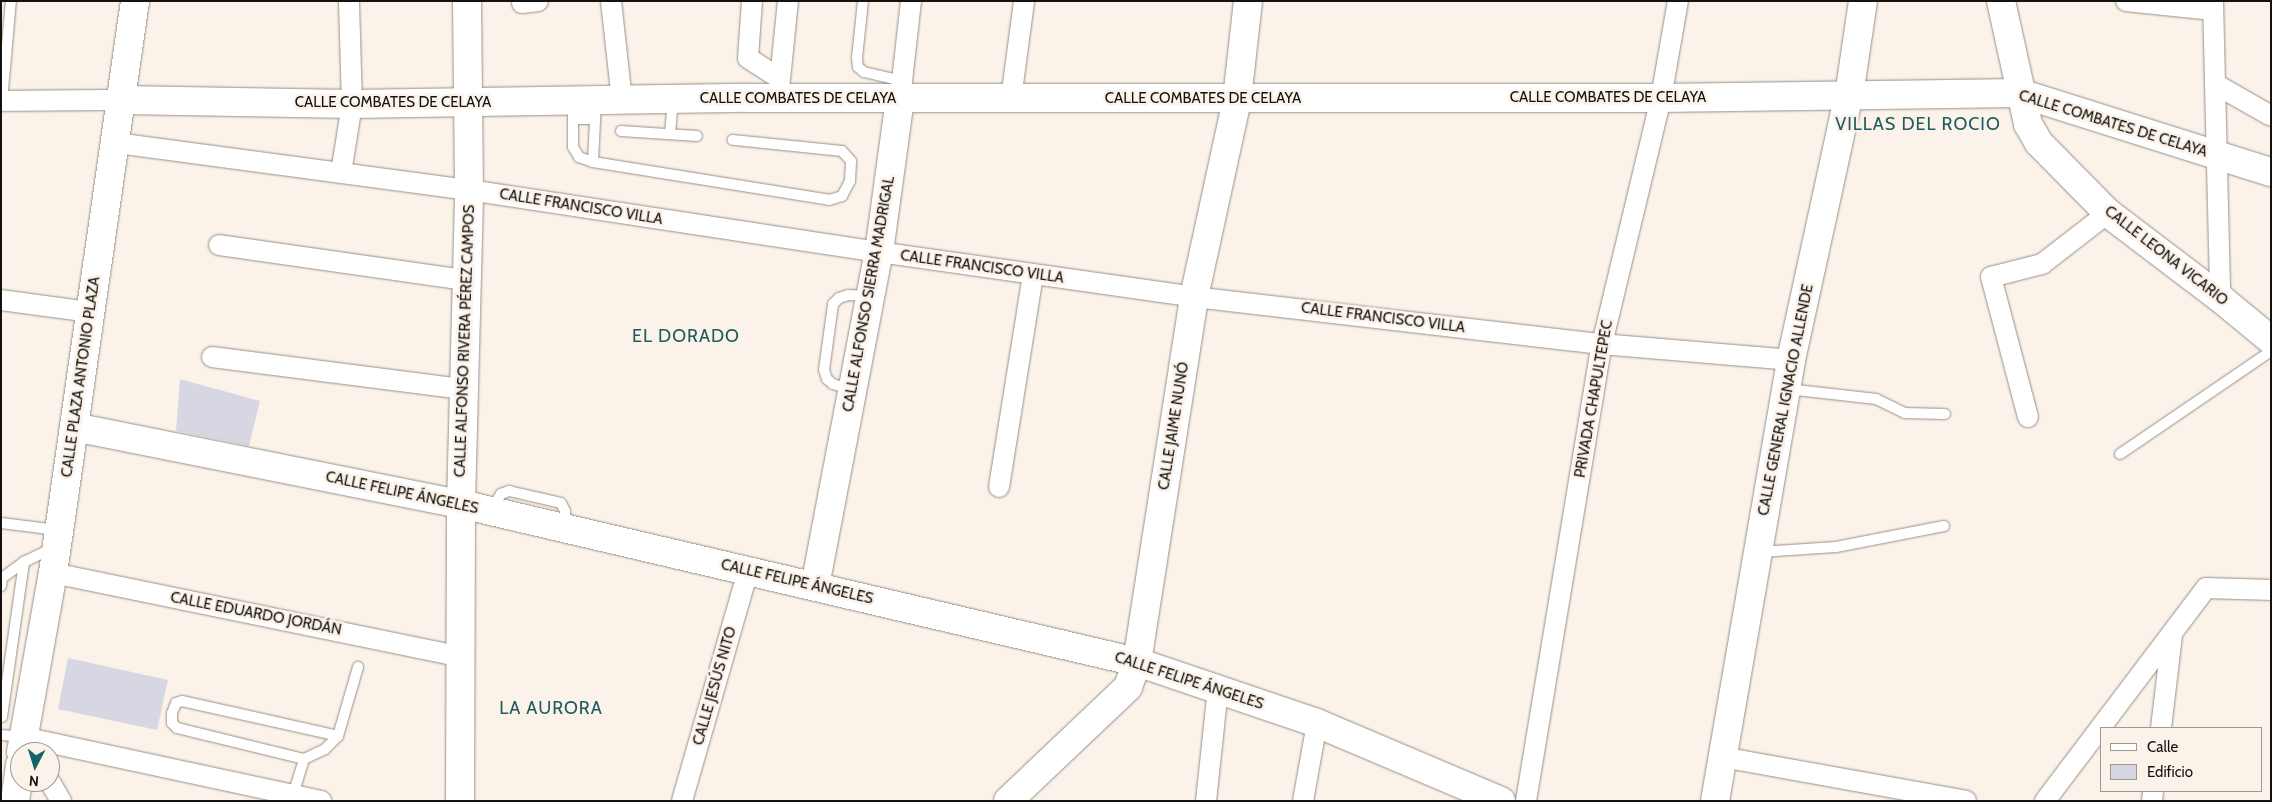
<!DOCTYPE html>
<html>
<head>
<meta charset="utf-8">
<style>
	body { margin:0 }
	#map { position:relative; width:2272px; height:802px; overflow:hidden; background:#fbf2ea; font-family:Cabin,sans-serif }
	div>[style] { position:absolute }
	.building>* { inset:0; background:#d6d7e2 }
	.roads { filter:drop-shadow(0 0 1px #978f87) drop-shadow(0 0 1px #978f87) }
	.lane>* { height:10px; margin:-5px; padding:0 5px; transform-origin:5px; border-radius:5px; background:#fff }
	.street>* { height:20px; margin:-10px; padding:0 10px; transform-origin:10px; border-radius:10px; background:#fff }
	.secondary>* { height:28px; margin:-14px; padding:0 14px; transform-origin:14px; border-radius:14px; background:#fff }
	.primary>* { height:28px; margin:-14px; padding:0 14px; transform-origin:14px; border-radius:14px; background:#fff }
	span { translate:-50% -50%; white-space:nowrap; text-align:center; line-height:1.15; -webkit-text-stroke:5px #fbf2ea; paint-order:stroke }
	.street-label { font-size:15px; color:#14110e }
	.quarter-label { font-size:18px; color:#215c5e; letter-spacing:1px }
	.frame { position:absolute; inset:0; border:2px solid #14110e; pointer-events:none }
	.legend { position:absolute; left:2100px; top:727px; width:162px; height:65px; box-sizing:border-box; background:#fbf2ea; border:1px solid #9f9892; margin:0; padding:6px 9px; list-style:none; font-size:15px; color:#14110e }
	.legend li { display:flex; align-items:center; gap:10px; height:25px }
	.legend b { width:25px; border:1px solid #9f9892 }
	.north { position:absolute; left:10px; top:742px; width:50px; height:50px; box-sizing:border-box; background:#fbf2ea; border:1px solid #9f9892; border-radius:50%; rotate:185deg; font-size:14px; font-weight:700; line-height:20px; text-align:center; color:#14110e }
	.north::after { content:''; display:block; margin:auto; width:18px; height:22px; background:#146466; clip-path:polygon(50% 0,100% 100%,50% 72%,0 100%) }
</style>
</head>
<body>
<div id="map">
	<div class="building">
		<div style="clip-path:polygon(180px 379px,260px 401px,249px 446px,176px 431px)"></div>
		<div style="clip-path:polygon(68px 658px,168px 680px,157px 730px,58px 709px)"></div>
	</div>
	<div class="roads">
		<div class="lane">
			<div style="left:863px;top:1px;width:57px;rotate:96deg"></div>
			<div style="left:857px;top:58px;width:9px;rotate:84deg"></div>
			<div style="left:858px;top:67px;width:8px;rotate:40deg"></div>
			<div style="left:864px;top:72px;width:39px;rotate:13deg"></div>
			<div style="left:2px;top:101px;width:100px;rotate:-84.9deg"></div>
			<div style="left:573px;top:102px;width:45px;rotate:90deg"></div>
			<div style="left:573px;top:147px;width:12px;rotate:59deg"></div>
			<div style="left:579px;top:157px;width:15px;rotate:20deg"></div>
			<div style="left:593px;top:162px;width:239px;rotate:9.1deg"></div>
			<div style="left:829px;top:200px;width:14px;rotate:-17deg"></div>
			<div style="left:842px;top:196px;width:17px;rotate:-62deg"></div>
			<div style="left:850px;top:181px;width:20px;rotate:-87deg"></div>
			<div style="left:851px;top:161px;width:13px;rotate:-132deg"></div>
			<div style="left:842px;top:151px;width:110px;rotate:-174.2deg"></div>
			<div style="left:573px;top:119px;width:22px"></div>
			<div style="left:621px;top:131px;width:76px;rotate:3.8deg"></div>
			<div style="left:670px;top:134px;width:34px;rotate:-85deg"></div>
			<div style="left:593px;top:162px;width:61px;rotate:-87.2deg"></div>
			<div style="left:850px;top:389px;width:18px;rotate:-164deg"></div>
			<div style="left:833px;top:384px;width:8px;rotate:-140deg"></div>
			<div style="left:827px;top:379px;width:9px;rotate:-108deg"></div>
			<div style="left:824px;top:370px;width:67px;rotate:-82.2deg"></div>
			<div style="left:833px;top:304px;width:8px;rotate:-45deg"></div>
			<div style="left:839px;top:298px;width:9px;rotate:-18deg"></div>
			<div style="left:848px;top:295px;width:20px;rotate:3deg"></div>
			<div style="left:1787px;top:389px;width:90px;rotate:6.4deg"></div>
			<div style="left:1876px;top:399px;width:32px;rotate:26deg"></div>
			<div style="left:1905px;top:413px;width:40px;rotate:1.4deg"></div>
			<div style="left:2120px;top:454px;width:183px;rotate:-34.3deg"></div>
			<div style="left:491px;top:510px;width:19px;rotate:-58deg"></div>
			<div style="left:501px;top:494px;width:9px;rotate:-21deg"></div>
			<div style="left:509px;top:491px;width:53px;rotate:13deg"></div>
			<div style="left:561px;top:503px;width:9px;rotate:63deg"></div>
			<div style="left:565px;top:511px;width:16px;rotate:90deg"></div>
			<div style="left:1px;top:523px;width:57px;rotate:7deg"></div>
			<div style="left:1760px;top:552px;width:76px;rotate:-3.8deg"></div>
			<div style="left:1836px;top:547px;width:110px;rotate:-11deg"></div>
			<div style="left:1px;top:586px;width:8px;rotate:-83deg"></div>
			<div style="left:2px;top:578px;width:27px;rotate:-36deg"></div>
			<div style="left:24px;top:562px;width:32px;rotate:-26deg"></div>
			<div style="left:2px;top:717px;width:157px;rotate:-81.9deg"></div>
			<div style="left:1px;top:735px;width:21px;rotate:5deg"></div>
			<div style="left:304px;top:759px;width:131px;rotate:-166.3deg"></div>
			<div style="left:177px;top:728px;width:7px;rotate:-135deg"></div>
			<div style="left:172px;top:723px;width:10px;rotate:-90deg"></div>
			<div style="left:172px;top:713px;width:11px;rotate:-68deg"></div>
			<div style="left:176px;top:703px;width:6px;rotate:-18deg"></div>
			<div style="left:182px;top:701px;width:160px;rotate:12.6deg"></div>
			<div style="left:293px;top:795px;width:38px;rotate:-73deg"></div>
			<div style="left:304px;top:759px;width:23px;rotate:-25deg"></div>
			<div style="left:325px;top:749px;width:18px;rotate:-45deg"></div>
			<div style="left:338px;top:736px;width:72px;rotate:-73.8deg"></div>
		</div>
		<div class="street">
			<div style="left:611px;top:1px;width:100px;rotate:83.7deg"></div>
			<div style="left:752px;top:1px;width:57px;rotate:94deg"></div>
			<div style="left:748px;top:58px;width:38px;rotate:33deg"></div>
			<div style="left:2126px;top:1px;width:87px;rotate:5.9deg"></div>
			<div style="left:2213px;top:1px;width:297px;rotate:88.6deg"></div>
			<div style="left:522px;top:3px;width:16px;rotate:-7deg"></div>
			<div style="left:2215px;top:84px;width:64px;rotate:29.7deg"></div>
			<div style="left:778px;top:99px;width:99px;rotate:-84.2deg"></div>
			<div style="left:900px;top:99px;width:99px;rotate:-83.6deg"></div>
			<div style="left:1011px;top:99px;width:99px;rotate:-82.4deg"></div>
			<div style="left:1px;top:101px;width:121px;rotate:-0.5deg"></div>
			<div style="left:116px;top:143px;width:356px;rotate:7.6deg"></div>
			<div style="left:469px;top:190px;width:415px;rotate:8.6deg"></div>
			<div style="left:879px;top:252px;width:318px;rotate:8.1deg"></div>
			<div style="left:1194px;top:297px;width:411px;rotate:6.6deg"></div>
			<div style="left:1602px;top:344px;width:190px;rotate:4.8deg"></div>
			<div style="left:341px;top:173px;width:70px;rotate:-80.9deg"></div>
			<div style="left:352px;top:104px;width:103px;rotate:-91.7deg"></div>
			<div style="left:219px;top:245px;width:248px;rotate:8.1deg"></div>
			<div style="left:1px;top:300px;width:90px;rotate:7.7deg"></div>
			<div style="left:212px;top:357px;width:253px;rotate:7.3deg"></div>
			<div style="left:2028px;top:417px;width:145px;rotate:-104.8deg"></div>
			<div style="left:1991px;top:277px;width:53px;rotate:-14.3deg"></div>
			<div style="left:2042px;top:264px;width:83px;rotate:-37.7deg"></div>
			<div style="left:999px;top:487px;width:215px;rotate:-80.9deg"></div>
			<div style="left:53px;top:573px;width:414px;rotate:11.6deg"></div>
			<div style="left:2161px;top:728px;width:93px;rotate:-83.2deg"></div>
			<div style="left:23px;top:737px;width:305px;rotate:12.1deg"></div>
			<div style="left:1722px;top:757px;width:248px;rotate:10.2deg"></div>
			<div style="left:50px;top:782px;width:22px;rotate:60deg"></div>
			<div style="left:682px;top:801px;width:239px;rotate:-74deg"></div>
			<div style="left:1206px;top:801px;width:113px;rotate:-83.9deg"></div>
			<div style="left:1303px;top:801px;width:79px;rotate:-79.8deg"></div>
			<div style="left:1526px;top:801px;width:463px;rotate:-80.6deg"></div>
			<div style="left:1602px;top:344px;width:253px;rotate:-76.5deg"></div>
			<div style="left:1661px;top:98px;width:98px;rotate:-80.1deg"></div>
			<div style="left:2045px;top:801px;width:267px;rotate:-52.9deg"></div>
			<div style="left:2206px;top:588px;width:65px;rotate:1.8deg"></div>
			<div style="left:2152px;top:801px;width:10px;rotate:-84deg"></div>
		</div>
		<div class="secondary">
			<div style="left:122px;top:100px;width:230px;rotate:1deg"></div>
			<div style="left:352px;top:104px;width:395px;rotate:-0.9deg"></div>
			<div style="left:747px;top:98px;width:914px"></div>
			<div style="left:1661px;top:98px;width:359px;rotate:-0.8deg"></div>
			<div style="left:2020px;top:93px;width:263px;rotate:17.5deg"></div>
			<div style="left:815px;top:586px;width:340px;rotate:-79.2deg"></div>
			<div style="left:879px;top:252px;width:154px;rotate:-82.2deg"></div>
			<div style="left:1008px;top:801px;width:166px;rotate:-43.5deg"></div>
			<div style="left:1128px;top:687px;width:27px;rotate:-70deg"></div>
			<div style="left:1137px;top:662px;width:369px;rotate:-81.1deg"></div>
			<div style="left:1194px;top:297px;width:203px;rotate:-77.7deg"></div>
			<div style="left:1237px;top:99px;width:99px;rotate:-83.6deg"></div>
		</div>
		<div class="primary">
			<div style="left:2001px;top:1px;width:126px;rotate:77.6deg"></div>
			<div style="left:2028px;top:124px;width:22px;rotate:60deg"></div>
			<div style="left:2039px;top:143px;width:98px;rotate:45.4deg"></div>
			<div style="left:2108px;top:213px;width:141px;rotate:37.2deg"></div>
			<div style="left:2220px;top:298px;width:66px;rotate:39.5deg"></div>
			<div style="left:74px;top:427px;width:395px;rotate:11.3deg"></div>
			<div style="left:461px;top:504px;width:694px;rotate:13.16deg"></div>
			<div style="left:1137px;top:662px;width:190px;rotate:18.7deg"></div>
			<div style="left:1317px;top:723px;width:200px;rotate:23deg"></div>
			<div style="left:21px;top:752px;width:182px;rotate:-79.9deg"></div>
			<div style="left:53px;top:573px;width:578px;rotate:-81.84deg"></div>
			<div style="left:15px;top:801px;width:37px;rotate:-82deg"></div>
			<div style="left:460px;top:801px;width:297px;rotate:-89.8deg"></div>
			<div style="left:461px;top:504px;width:314px;rotate:-88.5deg"></div>
			<div style="left:469px;top:190px;width:189px;rotate:-90.6deg"></div>
			<div style="left:1715px;top:801px;width:448px;rotate:-80.2deg"></div>
			<div style="left:1791px;top:360px;width:271px;rotate:-77.7deg"></div>
			<div style="left:1849px;top:95px;width:95px;rotate:-81.5deg"></div>
		</div>
	</div>
	<div class="street-label">
		<span style="left:1608px;top:98px">CALLE COMBATES DE CELAYA</span>
		<span style="left:798px;top:99px">CALLE COMBATES DE CELAYA</span>
		<span style="left:1203px;top:99px">CALLE COMBATES DE CELAYA</span>
		<span style="left:393px;top:103px">CALLE COMBATES DE CELAYA</span>
		<span style="left:2113px;top:124px;rotate:17deg">CALLE COMBATES DE CELAYA</span>
		<span style="left:581px;top:207px;rotate:9deg">CALLE FRANCISCO VILLA</span>
		<span style="left:2166px;top:256px;rotate:38deg">CALLE LEONA VICARIO</span>
		<span style="left:982px;top:267px;rotate:8deg">CALLE FRANCISCO VILLA</span>
		<span style="left:869px;top:294px;rotate:-80deg">CALLE ALFONSO SIERRA MADRIGAL</span>
		<span style="left:1383px;top:318px;rotate:7deg">CALLE FRANCISCO VILLA</span>
		<span style="left:465px;top:341px;rotate:-88deg">CALLE ALFONSO RIVERA PÉREZ CAMPOS</span>
		<span style="left:81px;top:377px;rotate:-82deg">CALLE PLAZA ANTONIO PLAZA</span>
		<span style="left:1594px;top:399px;rotate:-80deg">PRIVADA CHAPULTEPEC</span>
		<span style="left:1786px;top:400px;rotate:-79deg">CALLE GENERAL IGNACIO ALLENDE</span>
		<span style="left:1174px;top:426px;rotate:-81deg">CALLE JAIME NUNÓ</span>
		<span style="left:402px;top:493px;rotate:12deg">CALLE FELIPE ÁNGELES</span>
		<span style="left:797px;top:582px;rotate:13deg">CALLE FELIPE ÁNGELES</span>
		<span style="left:256px;top:614px;rotate:11deg">CALLE EDUARDO JORDÁN</span>
		<span style="left:1189px;top:681px;rotate:18deg">CALLE FELIPE ÁNGELES</span>
		<span style="left:715px;top:686px;rotate:-74deg">CALLE JESÚS NITO</span>
	</div>
	<div class="quarter-label">
		<span style="left:1918px;top:124px">VILLAS DEL ROCIO</span>
		<span style="left:686px;top:336px">EL DORADO</span>
		<span style="left:551px;top:708px">LA AURORA</span>
	</div>
	<div class="frame"></div>
	<ul class="legend">
	<li><b style="height:6px;background:#fff"></b>Calle</li>
	<li><b style="height:14px;background:#d6d7e2"></b>Edificio</li>
	</ul>
	<div class="north">N</div>
</div>
</body>
</html>
